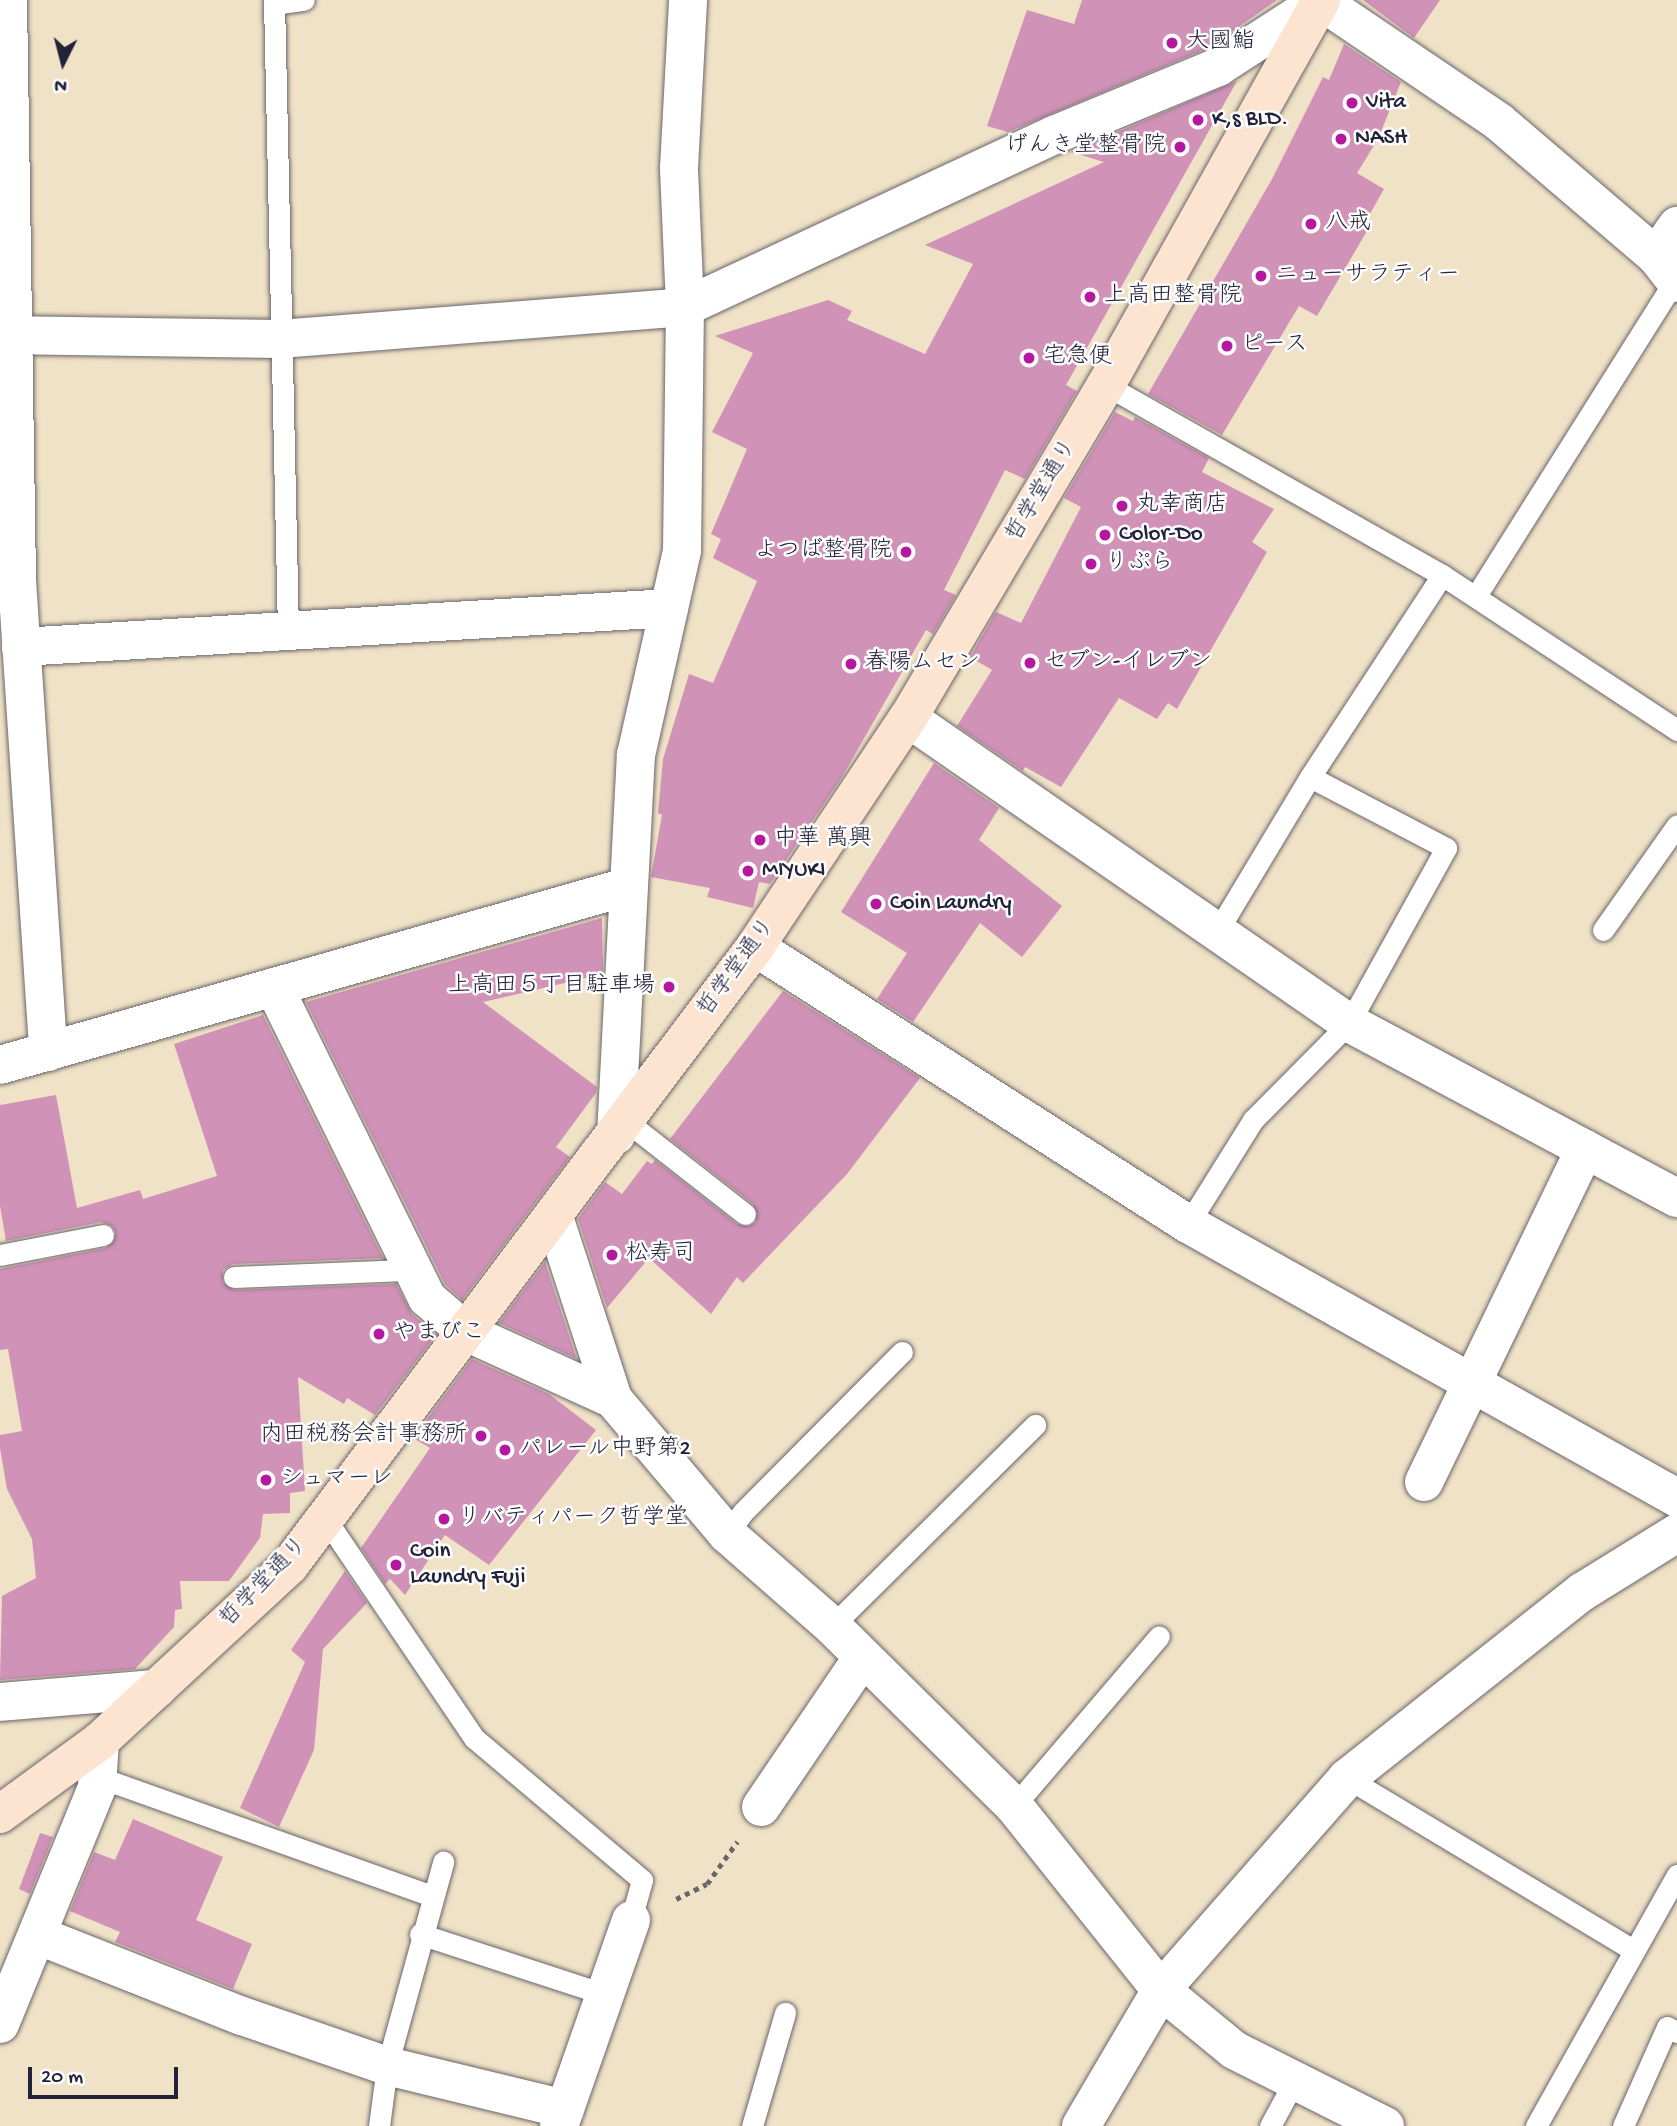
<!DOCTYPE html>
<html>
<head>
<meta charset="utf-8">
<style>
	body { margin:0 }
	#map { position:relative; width:1677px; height:2126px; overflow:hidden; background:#f0e2c6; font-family:"Gochi Hand","Klee One",sans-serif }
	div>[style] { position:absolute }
	.building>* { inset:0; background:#d192b8 }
	.path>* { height:4.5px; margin-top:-2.25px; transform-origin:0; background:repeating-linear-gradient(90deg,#6a656c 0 5px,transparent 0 10px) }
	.roads { filter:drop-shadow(0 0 2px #6a656c) drop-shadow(0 0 2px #6a656c) }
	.lane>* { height:21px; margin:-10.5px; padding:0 10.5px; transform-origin:10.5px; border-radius:10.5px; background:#fff }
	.street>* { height:38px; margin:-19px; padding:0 19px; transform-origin:19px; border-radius:19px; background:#fff }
	.secondary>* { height:38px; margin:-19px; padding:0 19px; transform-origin:19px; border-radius:19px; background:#fde4d1 }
	.dots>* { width:19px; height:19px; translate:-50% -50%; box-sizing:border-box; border:4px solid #fff; border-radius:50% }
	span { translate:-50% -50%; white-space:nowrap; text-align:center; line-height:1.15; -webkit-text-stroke:5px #fff; paint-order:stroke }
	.poi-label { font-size:23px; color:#22223b }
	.left { translate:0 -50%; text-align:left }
	.right { translate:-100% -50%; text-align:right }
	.street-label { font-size:23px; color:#22223b }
	.north { position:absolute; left:28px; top:28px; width:70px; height:70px; -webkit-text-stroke:5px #fff; paint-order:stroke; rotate:186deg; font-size:19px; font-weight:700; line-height:28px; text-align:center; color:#22223b }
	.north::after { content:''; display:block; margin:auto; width:24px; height:32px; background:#22223b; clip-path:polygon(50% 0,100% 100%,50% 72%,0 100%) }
	.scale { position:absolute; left:28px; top:2067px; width:150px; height:32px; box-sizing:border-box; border:4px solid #22223b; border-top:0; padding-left:9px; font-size:21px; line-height:24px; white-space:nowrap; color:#22223b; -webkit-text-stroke:5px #fff; paint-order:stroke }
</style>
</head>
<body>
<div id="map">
	<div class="building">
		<div style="clip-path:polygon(1082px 0,1277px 0,1208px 48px,1008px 132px,987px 126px,1027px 10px,1074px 24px)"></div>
		<div style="clip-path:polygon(1363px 0,1440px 0,1414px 38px)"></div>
		<div style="clip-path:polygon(1344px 44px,1401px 82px,1378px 139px,1357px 173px,1384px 189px,1362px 228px,1367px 231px,1317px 316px,1299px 306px,1222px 435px,1148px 394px,1272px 179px,1323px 77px,1329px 80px)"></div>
		<div style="clip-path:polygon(1237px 81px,1066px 385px,1077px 391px,1025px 479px,1005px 470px,944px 590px,956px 595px,933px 634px,926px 630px,842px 777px,778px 872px,770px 884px,759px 882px,753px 908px,707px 897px,710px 888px,651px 877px,662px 815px,658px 813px,663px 759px,689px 674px,713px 683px,757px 581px,713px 558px,721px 539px,711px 534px,747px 449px,712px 432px,753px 353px,715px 336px,828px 300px,852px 311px,847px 320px,925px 354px,973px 264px,925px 245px,1104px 162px,1071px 152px)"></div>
		<div style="clip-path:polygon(1115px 412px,1133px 421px,1135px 417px,1209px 458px,1202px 472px,1274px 509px,1252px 542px,1267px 552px,1177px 709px,1168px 703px,1157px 719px,1119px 698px,1061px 787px,1025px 767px,1023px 771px,957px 726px,992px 670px,970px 657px,996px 612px,1021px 623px,1081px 507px,1064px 498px)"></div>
		<div style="clip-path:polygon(934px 763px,999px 808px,979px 840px,1062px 906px,1022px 957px,980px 923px,913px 1022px,877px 999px,907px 953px,841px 912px)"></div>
		<div style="clip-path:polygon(602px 918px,603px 974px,483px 1002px,597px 1087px,596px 1093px,556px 1147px,570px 1157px,462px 1300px,445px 1284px,306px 1002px)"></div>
		<div style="clip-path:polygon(783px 991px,920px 1078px,847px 1174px,743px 1283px,737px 1277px,711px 1314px,649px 1258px,607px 1308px,578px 1219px,605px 1182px,622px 1194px,647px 1161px,652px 1164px,655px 1160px,737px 1224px,749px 1226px,756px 1222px,753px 1204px,670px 1139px)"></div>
		<div style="clip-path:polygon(263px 1015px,383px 1258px,233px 1264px,223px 1270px,223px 1283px,235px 1290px,396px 1284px,412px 1314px,436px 1335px,375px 1415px,347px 1398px,344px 1404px,298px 1377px,305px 1491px,290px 1493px,290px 1513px,263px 1514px,260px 1538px,229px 1581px,180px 1581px,182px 1609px,175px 1610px,174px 1627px,135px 1669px,0 1680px,2px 1596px,36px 1578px,32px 1539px,7px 1489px,0 1448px,0 1435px,22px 1431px,8px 1349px,0 1350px,0 1269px,106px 1248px,116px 1233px,112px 1226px,101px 1222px,6px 1241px,0 1206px,0 1105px,56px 1095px,77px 1208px,140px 1190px,143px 1199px,217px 1176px,174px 1044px)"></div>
		<div style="clip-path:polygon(545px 1262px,576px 1357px,575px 1358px,499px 1323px)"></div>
		<div style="clip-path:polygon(472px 1359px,549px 1394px,596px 1430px,489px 1565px,445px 1535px,405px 1595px,390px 1579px,385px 1584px,361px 1548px,430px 1448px,413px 1438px)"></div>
		<div style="clip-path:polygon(345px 1571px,367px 1603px,323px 1649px,314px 1750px,279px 1827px,240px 1808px,305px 1662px,291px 1650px)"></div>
		<div style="clip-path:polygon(133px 1819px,223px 1857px,196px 1920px,252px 1944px,233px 1989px,115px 1942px,120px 1932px,70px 1911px,94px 1852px,115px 1860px)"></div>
		<div style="clip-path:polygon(40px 1833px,53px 1837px,30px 1894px,19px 1889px)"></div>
	</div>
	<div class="path">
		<div style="left:676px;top:1899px;width:34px;rotate:-26deg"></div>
		<div style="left:707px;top:1884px;width:52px;rotate:-54.5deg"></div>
	</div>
	<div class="roads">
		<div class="lane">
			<div style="left:274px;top:0;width:631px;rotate:88.73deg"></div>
			<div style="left:274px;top:4px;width:30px;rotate:-8deg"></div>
			<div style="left:1106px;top:385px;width:386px;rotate:29.5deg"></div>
			<div style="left:1442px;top:575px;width:282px;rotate:33.4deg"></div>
			<div style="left:1476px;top:596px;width:373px;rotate:-57.8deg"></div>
			<div style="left:1218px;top:930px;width:179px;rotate:-59deg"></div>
			<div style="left:1310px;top:777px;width:241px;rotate:-56.8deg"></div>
			<div style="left:1603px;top:930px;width:128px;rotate:-54.8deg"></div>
			<div style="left:626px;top:1121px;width:151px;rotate:38deg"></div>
			<div style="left:1188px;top:1224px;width:123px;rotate:-58deg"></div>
			<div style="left:1253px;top:1120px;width:136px;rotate:-45.3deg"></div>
			<div style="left:1349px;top:1023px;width:200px;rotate:-61deg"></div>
			<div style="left:1446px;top:848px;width:153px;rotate:-152.4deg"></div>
			<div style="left:0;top:1255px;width:105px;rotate:-11deg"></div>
			<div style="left:234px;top:1277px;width:178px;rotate:-2.3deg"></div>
			<div style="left:325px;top:1518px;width:266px;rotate:55.9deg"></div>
			<div style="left:474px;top:1738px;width:220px;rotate:40.2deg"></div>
			<div style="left:642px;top:1880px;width:41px;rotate:105.4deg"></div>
			<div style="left:727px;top:1534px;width:26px;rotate:-54deg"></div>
			<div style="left:742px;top:1513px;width:227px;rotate:-45.2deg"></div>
			<div style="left:832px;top:1626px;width:286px;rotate:-44.7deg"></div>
			<div style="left:98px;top:1777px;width:355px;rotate:19.6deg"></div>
			<div style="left:1347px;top:1778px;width:334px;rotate:31deg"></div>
			<div style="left:1014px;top:1806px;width:223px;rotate:-49.5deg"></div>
			<div style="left:420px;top:1934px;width:194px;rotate:18.1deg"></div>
			<div style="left:379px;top:2126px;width:61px;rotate:-82.4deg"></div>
			<div style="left:387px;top:2066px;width:212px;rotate:-74.6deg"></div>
			<div style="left:752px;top:2126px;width:118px;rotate:-73.7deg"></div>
			<div style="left:1270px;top:2126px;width:52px;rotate:-61.5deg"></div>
			<div style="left:1536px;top:2126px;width:288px;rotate:-60.7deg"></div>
			<div style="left:1623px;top:2126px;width:108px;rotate:-66deg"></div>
			<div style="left:1667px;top:2027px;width:11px;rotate:27deg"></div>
		</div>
		<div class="street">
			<div style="left:8px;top:0;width:580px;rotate:89.11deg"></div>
			<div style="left:17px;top:580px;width:473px;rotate:86.2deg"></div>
			<div style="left:1319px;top:0;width:217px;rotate:34.1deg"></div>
			<div style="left:1499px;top:122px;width:206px;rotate:40.5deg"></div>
			<div style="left:1656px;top:256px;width:34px;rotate:52deg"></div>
			<div style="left:1656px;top:256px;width:37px;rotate:-55deg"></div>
			<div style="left:0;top:335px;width:280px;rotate:0.8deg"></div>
			<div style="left:280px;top:339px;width:406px;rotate:-4.5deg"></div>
			<div style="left:685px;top:307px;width:407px;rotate:-25deg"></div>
			<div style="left:1054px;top:135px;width:178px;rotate:-22.5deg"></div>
			<div style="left:1218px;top:67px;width:121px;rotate:-32.9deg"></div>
			<div style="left:21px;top:647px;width:649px;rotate:-3.44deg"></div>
			<div style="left:908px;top:718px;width:536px;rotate:34.67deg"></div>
			<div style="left:1349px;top:1023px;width:372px;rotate:28.1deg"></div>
			<div style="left:755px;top:947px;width:514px;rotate:32.61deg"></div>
			<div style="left:1188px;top:1224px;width:561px;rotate:29.26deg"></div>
			<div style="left:274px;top:987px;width:347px;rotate:63.8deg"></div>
			<div style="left:427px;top:1298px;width:52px;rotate:41.1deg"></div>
			<div style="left:466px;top:1332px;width:162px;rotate:24.5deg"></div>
			<div style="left:0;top:1065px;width:651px;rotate:-15.87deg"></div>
			<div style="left:616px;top:1135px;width:381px;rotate:-87deg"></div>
			<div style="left:636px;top:755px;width:209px;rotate:-77.3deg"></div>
			<div style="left:682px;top:551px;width:244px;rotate:-89.3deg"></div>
			<div style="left:685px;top:307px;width:139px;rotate:-92.5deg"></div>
			<div style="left:679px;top:168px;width:168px;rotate:-86.9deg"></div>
			<div style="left:554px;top:1217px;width:191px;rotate:72deg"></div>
			<div style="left:613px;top:1399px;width:177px;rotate:49.8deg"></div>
			<div style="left:727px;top:1534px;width:140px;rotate:41.2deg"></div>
			<div style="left:832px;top:1626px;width:256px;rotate:44.7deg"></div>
			<div style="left:1014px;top:1806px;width:236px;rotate:51.4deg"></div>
			<div style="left:1161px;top:1990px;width:94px;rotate:39.4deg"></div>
			<div style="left:1234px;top:2050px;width:169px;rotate:26.7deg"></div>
			<div style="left:1424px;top:1482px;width:370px;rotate:-64.2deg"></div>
			<div style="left:0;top:1702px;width:157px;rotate:-4.8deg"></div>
			<div style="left:761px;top:1807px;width:181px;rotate:-55.8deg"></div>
			<div style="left:37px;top:1935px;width:220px;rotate:21.6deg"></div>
			<div style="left:242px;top:2016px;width:153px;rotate:19deg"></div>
			<div style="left:387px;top:2066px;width:183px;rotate:13.6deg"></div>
			<div style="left:0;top:2024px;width:256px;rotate:-67.7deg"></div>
			<div style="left:97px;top:1787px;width:46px;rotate:-86.3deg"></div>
			<div style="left:559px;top:2126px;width:218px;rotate:-70.7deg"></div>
			<div style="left:1081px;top:2126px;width:158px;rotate:-59.5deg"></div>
			<div style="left:1161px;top:1990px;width:282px;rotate:-48.7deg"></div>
			<div style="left:1347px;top:1778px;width:300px;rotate:-38.4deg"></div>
			<div style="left:1582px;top:1592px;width:112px;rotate:-31.8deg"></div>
		</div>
		<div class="secondary">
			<div style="left:0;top:1814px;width:124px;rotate:-36.1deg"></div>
			<div style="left:100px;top:1741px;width:258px;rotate:-42.8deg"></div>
			<div style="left:289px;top:1566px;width:775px;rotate:-53.03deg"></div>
			<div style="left:755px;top:947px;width:275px;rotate:-56.3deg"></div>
			<div style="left:908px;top:718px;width:387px;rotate:-59.3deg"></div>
			<div style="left:1106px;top:385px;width:441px;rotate:-60.8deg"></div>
		</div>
	</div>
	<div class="dots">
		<div style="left:1172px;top:43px;background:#b5179e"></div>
		<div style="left:1352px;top:103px;background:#b5179e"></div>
		<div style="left:1198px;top:120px;background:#b5179e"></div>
		<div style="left:1341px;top:139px;background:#b5179e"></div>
		<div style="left:1180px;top:147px;background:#b5179e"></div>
		<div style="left:1311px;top:224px;background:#b5179e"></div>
		<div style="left:1261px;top:276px;background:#b5179e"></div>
		<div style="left:1090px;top:297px;background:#b5179e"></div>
		<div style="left:1227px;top:346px;background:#b5179e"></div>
		<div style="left:1029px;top:358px;background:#b5179e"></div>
		<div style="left:1122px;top:506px;background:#b5179e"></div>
		<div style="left:1105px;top:535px;background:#b5179e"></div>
		<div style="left:906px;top:552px;background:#b5179e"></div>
		<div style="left:1091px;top:564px;background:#b5179e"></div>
		<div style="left:1030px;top:663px;background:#b5179e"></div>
		<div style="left:851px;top:664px;background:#b5179e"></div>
		<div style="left:760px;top:840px;background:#b5179e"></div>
		<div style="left:748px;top:871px;background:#b5179e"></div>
		<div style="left:876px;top:904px;background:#b5179e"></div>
		<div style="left:669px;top:987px;background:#b5179e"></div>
		<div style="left:612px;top:1255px;background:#b5179e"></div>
		<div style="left:379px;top:1334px;background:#b5179e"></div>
		<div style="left:481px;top:1436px;background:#b5179e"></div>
		<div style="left:505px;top:1450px;background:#b5179e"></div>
		<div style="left:266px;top:1480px;background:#b5179e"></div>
		<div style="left:444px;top:1519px;background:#b5179e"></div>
		<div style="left:396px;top:1565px;background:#b5179e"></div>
	</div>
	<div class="poi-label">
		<span class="left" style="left:1186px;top:43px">大國鮨</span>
		<span class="left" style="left:1366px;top:103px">Vita</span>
		<span class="left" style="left:1212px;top:120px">K,s BLD.</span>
		<span class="left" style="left:1355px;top:139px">NASH</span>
		<span class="right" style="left:1166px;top:147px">げんき堂整骨院</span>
		<span class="left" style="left:1325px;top:224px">八戒</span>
		<span class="left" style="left:1275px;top:276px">ニューサラティー</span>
		<span class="left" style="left:1104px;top:297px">上高田整骨院</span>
		<span class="left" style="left:1241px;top:346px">ピース</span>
		<span class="left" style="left:1043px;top:358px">宅急便</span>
		<span class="left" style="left:1136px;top:506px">丸幸商店</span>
		<span class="left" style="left:1119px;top:535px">Color-Do</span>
		<span class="right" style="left:892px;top:552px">よつば整骨院</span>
		<span class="left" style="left:1105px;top:564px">りぷら</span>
		<span class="left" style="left:1044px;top:663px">セブン-イレブン</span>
		<span class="left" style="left:865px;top:664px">春陽ムセン</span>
		<span class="left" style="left:774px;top:840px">中華 萬興</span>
		<span class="left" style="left:762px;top:871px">MIYUKI</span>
		<span class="left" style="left:890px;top:904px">Coin Laundry</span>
		<span class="right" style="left:655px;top:987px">上高田５丁目駐車場</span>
		<span class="left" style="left:626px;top:1255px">松寿司</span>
		<span class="left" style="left:393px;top:1334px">やまびこ</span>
		<span class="right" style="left:467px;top:1436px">内田税務会計事務所</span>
		<span class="left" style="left:519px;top:1450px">パレール中野第2</span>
		<span class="left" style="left:280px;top:1480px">シュマーレ</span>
		<span class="left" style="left:458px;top:1519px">リバティパーク哲学堂</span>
		<span class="left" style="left:410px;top:1565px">Coin<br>Laundry Fuji</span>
	</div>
	<div class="street-label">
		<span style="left:1043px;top:491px;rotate:-59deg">哲学堂通り</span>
		<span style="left:738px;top:968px;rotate:-54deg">哲学堂通り</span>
		<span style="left:265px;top:1583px;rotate:-46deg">哲学堂通り</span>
	</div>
	<div class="north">N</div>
	<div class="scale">20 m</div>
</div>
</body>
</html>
